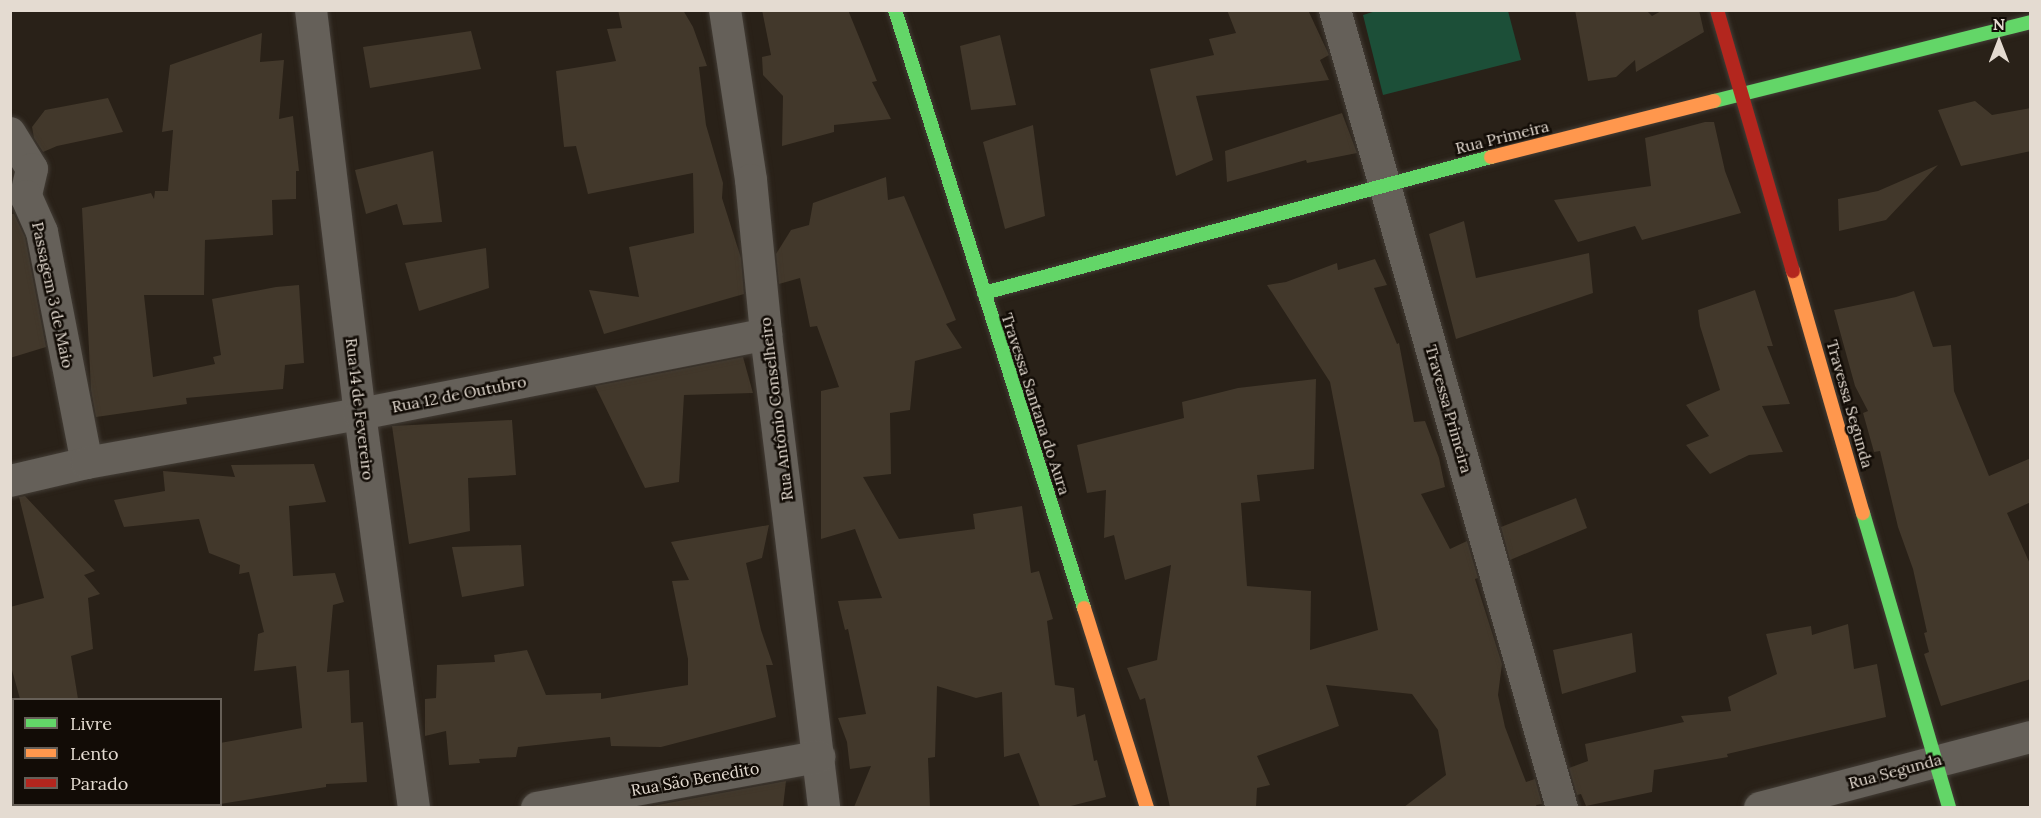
<!DOCTYPE html>
<html>
<head>
<meta charset="utf-8">
<style>
	body { margin:0 }
	#map { position:relative; width:2041px; height:818px; overflow:hidden; background:#292118; font-family:Lora,serif }
	div>[style] { position:absolute }
	.green>* { inset:0; background:#1c4f38 }
	.building>* { inset:0; background:#42382b }
	.roads { filter:drop-shadow(0 0 2px #433d36) drop-shadow(0 0 2px #433d36) }
	.street>* { height:32px; margin:-16px; padding:0 16px; transform-origin:16px; border-radius:16px; background:#656059 }
	.fast>* { height:14px; margin:-7px; padding:0 7px; transform-origin:7px; border-radius:7px; background:#63d668 }
	.slow>* { height:14px; margin:-7px; padding:0 7px; transform-origin:7px; border-radius:7px; background:#ff974d }
	.jam>* { height:14px; margin:-7px; padding:0 7px; transform-origin:7px; border-radius:7px; background:#b3261e }
	span { translate:-50% -50%; white-space:nowrap; text-align:center; line-height:1.15; -webkit-text-stroke:5px #120c06; paint-order:stroke }
	.street-label { font-size:16px; color:#e4dbd1 }
	.frame { position:absolute; inset:0; border:12px solid #e4dbd1; pointer-events:none }
	.legend { position:absolute; left:12px; top:698px; width:210px; height:108px; box-sizing:border-box; background:#120c06; border:2px solid #665f57; margin:0; padding:8px 10px; list-style:none; font-size:18px; color:#e4dbd1 }
	.legend li { display:flex; align-items:center; gap:12px; height:30px }
	.legend b { width:30px; border:2px solid #665f57 }
	.north { position:absolute; left:1969px; top:12px; width:60px; height:60px; -webkit-text-stroke:4px #120c06; paint-order:stroke; rotate:0deg; font-size:16px; font-weight:700; line-height:24px; text-align:center; color:#e4dbd1 }
	.north::after { content:''; display:block; margin:auto; width:21px; height:27px; background:#e4dbd1; clip-path:polygon(50% 0,100% 100%,50% 72%,0 100%) }
</style>
</head>
<body>
<div id="map">
	<div class="green">
		<div style="clip-path:polygon(1379px 10px,1508px 11px,1521px 60px,1383px 95px,1363px 15px)"></div>
	</div>
	<div class="building">
		<div style="clip-path:polygon(618px 10px,683px 10px,693px 27px,707px 66px,699px 67px,706px 125px,723px 183px,722px 198px,741px 258px,744px 294px,604px 334px,589px 290px,639px 297px,629px 247px,694px 233px,693px 173px,588px 194px,576px 146px,564px 147px,556px 71px,616px 61px,607px 29px,622px 28px)"></div>
		<div style="clip-path:polygon(762px 10px,848px 10px,877px 81px,872px 82px,891px 119px,834px 125px,834px 132px,782px 146px,783px 96px,763px 75px,762px 57px,771px 55px)"></div>
		<div style="clip-path:polygon(1227px 10px,1308px 10px,1329px 55px,1320px 60px,1329px 80px,1196px 96px,1213px 160px,1176px 176px,1150px 69px,1214px 55px,1209px 39px,1236px 33px)"></div>
		<div style="clip-path:polygon(1575px 10px,1646px 10px,1652px 16px,1663px 10px,1699px 10px,1704px 32px,1636px 72px,1635px 60px,1616px 77px,1588px 81px)"></div>
		<div style="clip-path:polygon(471px 31px,481px 69px,370px 88px,363px 47px)"></div>
		<div style="clip-path:polygon(262px 33px,260px 62px,284px 60px,279px 119px,293px 116px,299px 171px,296px 171px,296px 199px,272px 200px,273px 235px,205px 240px,204px 295px,144px 295px,153px 377px,215px 364px,213px 357px,221px 355px,212px 299px,276px 287px,299px 285px,304px 363px,285px 365px,283px 389px,186px 398px,187px 404px,96px 417px,91px 390px,82px 208px,151px 193px,154px 199px,155px 191px,168px 191px,173px 130px,162px 132px,170px 65px)"></div>
		<div style="clip-path:polygon(1000px 35px,1016px 105px,971px 110px,960px 46px)"></div>
		<div style="clip-path:polygon(108px 98px,123px 132px,57px 146px,43px 152px,34px 138px,32px 127px,45px 110px)"></div>
		<div style="clip-path:polygon(1975px 101px,1992px 115px,2031px 108px,2031px 151px,1961px 166px,1938px 110px)"></div>
		<div style="clip-path:polygon(1342px 113px,1357px 153px,1307px 163px,1306px 160px,1227px 182px,1225px 151px)"></div>
		<div style="clip-path:polygon(1705px 122px,1714px 122px,1725px 171px,1741px 213px,1642px 240px,1635px 226px,1578px 242px,1554px 200px,1651px 186px,1645px 138px)"></div>
		<div style="clip-path:polygon(1033px 125px,1045px 216px,1005px 229px,983px 142px)"></div>
		<div style="clip-path:polygon(433px 151px,442px 222px,403px 225px,397px 204px,366px 214px,355px 170px)"></div>
		<div style="clip-path:polygon(1938px 165px,1886px 220px,1839px 231px,1838px 199px,1878px 191px)"></div>
		<div style="clip-path:polygon(886px 177px,888px 200px,904px 196px,956px 320px,946px 324px,962px 348px,915px 361px,910px 410px,890px 413px,891px 474px,863px 477px,899px 539px,975px 529px,973px 514px,1022px 506px,1031px 573px,1039px 571px,1053px 619px,1047px 621px,1055px 685px,1074px 688px,1077px 717px,1085px 714px,1094px 761px,1097px 760px,1106px 797px,1067px 807px,1040px 807px,1019px 753px,1004px 757px,1002px 692px,976px 698px,937px 686px,935px 757px,928px 758px,930px 807px,854px 807px,871px 766px,850px 769px,847px 742px,838px 718px,866px 714px,848px 629px,845px 630px,838px 601px,882px 598px,855px 529px,821px 539px,821px 391px,839px 387px,817px 326px,810px 327px,800px 278px,779px 284px,776px 254px,791px 230px,809px 225px,813px 203px)"></div>
		<div style="clip-path:polygon(10px 214px,14px 214px,25px 237px,46px 347px,10px 358px)"></div>
		<div style="clip-path:polygon(1464px 221px,1476px 278px,1589px 253px,1593px 293px,1456px 339px,1429px 234px)"></div>
		<div style="clip-path:polygon(486px 248px,489px 288px,419px 311px,405px 263px)"></div>
		<div style="clip-path:polygon(1375px 259px,1387px 285px,1374px 288px,1397px 344px,1399px 343px,1414px 422px,1425px 421px,1439px 458px,1445px 487px,1421px 494px,1450px 549px,1467px 541px,1478px 578px,1475px 579px,1502px 664px,1498px 695px,1505px 727px,1526px 782px,1535px 779px,1542px 804px,1536px 805px,1537px 807px,1404px 807px,1446px 775px,1438px 730px,1412px 694px,1326px 685px,1339px 726px,1257px 756px,1270px 785px,1257px 788px,1256px 807px,1170px 807px,1145px 698px,1140px 700px,1127px 668px,1157px 660px,1171px 565px,1125px 580px,1114px 535px,1104px 538px,1106px 490px,1087px 493px,1077px 445px,1184px 418px,1182px 402px,1238px 388px,1316px 379px,1314px 469px,1257px 475px,1260px 501px,1241px 503px,1247px 586px,1311px 591px,1310px 650px,1378px 630px,1330px 382px,1267px 285px,1286px 282px,1337px 263px,1338px 270px)"></div>
		<div style="clip-path:polygon(1755px 290px,1773px 346px,1767px 346px,1790px 404px,1762px 406px,1783px 452px,1749px 455px,1710px 474px,1686px 445px,1709px 436px,1686px 405px,1720px 390px,1700px 326px,1698px 310px)"></div>
		<div style="clip-path:polygon(1914px 291px,1933px 347px,1951px 345px,1954px 391px,1989px 476px,2031px 458px,2031px 502px,2007px 513px,2031px 566px,2031px 679px,1941px 706px,1924px 654px,1929px 652px,1924px 633px,1927px 632px,1913px 569px,1898px 527px,1880px 451px,1874px 452px,1863px 413px,1868px 411px,1855px 386px,1834px 310px,1896px 297px)"></div>
		<div style="clip-path:polygon(743px 357px,753px 393px,684px 395px,679px 482px,645px 488px,595px 386px)"></div>
		<div style="clip-path:polygon(512px 420px,516px 475px,468px 478px,470px 531px,409px 544px,392px 426px)"></div>
		<div style="clip-path:polygon(314px 464px,326px 502px,289px 506px,293px 576px,335px 573px,344px 602px,333px 605px,327px 672px,349px 670px,351px 723px,363px 722px,367px 782px,326px 784px,326px 787px,220px 804px,220px 743px,302px 728px,296px 666px,254px 671px,258px 634px,264px 632px,249px 572px,239px 574px,240px 565px,209px 553px,199px 519px,124px 527px,114px 500px,165px 491px,163px 471px,235px 477px,231px 465px)"></div>
		<div style="clip-path:polygon(25px 496px,95px 571px,84px 575px,100px 594px,88px 598px,93px 649px,71px 656px,78px 699px,20px 699px,10px 663px,10px 607px,44px 598px,19px 497px)"></div>
		<div style="clip-path:polygon(1576px 498px,1587px 528px,1510px 560px,1501px 527px)"></div>
		<div style="clip-path:polygon(769px 525px,762px 558px,746px 563px,761px 630px,773px 665px,766px 665px,776px 717px,661px 747px,611px 746px,610px 737px,518px 747px,516px 757px,479px 759px,480px 763px,449px 765px,446px 731px,425px 736px,425px 699px,436px 698px,437px 665px,495px 662px,494px 655px,527px 650px,546px 695px,601px 693px,601px 699px,688px 685px,688px 659px,672px 581px,689px 580px,671px 542px)"></div>
		<div style="clip-path:polygon(521px 545px,524px 586px,462px 597px,452px 547px)"></div>
		<div style="clip-path:polygon(1848px 624px,1854px 669px,1877px 664px,1886px 717px,1727px 754px,1728px 757px,1654px 770px,1652px 792px,1586px 806px,1581px 794px,1577px 795px,1569px 768px,1588px 761px,1585px 744px,1684px 722px,1681px 716px,1731px 711px,1728px 697px,1777px 674px,1766px 634px,1811px 626px,1812px 635px)"></div>
		<div style="clip-path:polygon(1632px 633px,1636px 672px,1562px 694px,1553px 650px)"></div>
		<div style="clip-path:polygon(786px 781px,783px 807px,652px 807px,652px 806px)"></div>
	</div>
	<div class="roads">
		<div class="street">
			<div style="left:311px;top:10px;width:407px;rotate:83.1deg"></div>
			<div style="left:360px;top:414px;width:398px;rotate:82.2deg"></div>
			<div style="left:725px;top:10px;width:172px;rotate:81.3deg"></div>
			<div style="left:751px;top:180px;width:155px;rotate:84.4deg"></div>
			<div style="left:766px;top:334px;width:478px;rotate:83deg"></div>
			<div style="left:1335px;top:10px;width:830px;rotate:74.12deg"></div>
			<div style="left:10px;top:133px;width:42px;rotate:58.6deg"></div>
			<div style="left:32px;top:169px;width:28px;rotate:103deg"></div>
			<div style="left:26px;top:196px;width:39px;rotate:66deg"></div>
			<div style="left:42px;top:232px;width:235px;rotate:79deg"></div>
			<div style="left:10px;top:481px;width:79px;rotate:-13.2deg"></div>
			<div style="left:87px;top:463px;width:277px;rotate:-10.2deg"></div>
			<div style="left:360px;top:414px;width:414px;rotate:-11.1deg"></div>
			<div style="left:537px;top:808px;width:287px;rotate:-10.3deg"></div>
			<div style="left:1760px;top:808px;width:279px;rotate:-14.7deg"></div>
		</div>
		<div class="fast">
			<div style="left:895px;top:10px;width:627px;rotate:72.46deg"></div>
			<div style="left:1714px;top:101px;width:326px;rotate:-14deg"></div>
			<div style="left:984px;top:293px;width:525px;rotate:-15.02deg"></div>
			<div style="left:1863px;top:513px;width:307px;rotate:73.7deg"></div>
		</div>
		<div class="slow">
			<div style="left:1491px;top:157px;width:230px;rotate:-14.1deg"></div>
			<div style="left:1793px;top:271px;width:252px;rotate:73.9deg"></div>
			<div style="left:1084px;top:608px;width:210px;rotate:72.5deg"></div>
		</div>
		<div class="jam">
			<div style="left:1717px;top:10px;width:272px;rotate:73.8deg"></div>
		</div>
	</div>
	<div class="street-label">
		<span style="left:1502px;top:137px;rotate:-14deg">Rua Primeira</span>
		<span style="left:53px;top:295px;rotate:78deg">Passagem 3 de Maio</span>
		<span style="left:459px;top:394px;rotate:-11deg">Rua 12 de Outubro</span>
		<span style="left:1036px;top:404px;rotate:72deg">Travessa Santana do Aura</span>
		<span style="left:1850px;top:404px;rotate:74deg">Travessa Segunda</span>
		<span style="left:360px;top:409px;rotate:83deg">Rua 14 de Fevereiro</span>
		<span style="left:776px;top:409px;rotate:-97deg">Rua Antônio Conselheiro</span>
		<span style="left:1449px;top:409px;rotate:74deg">Travessa Primeira</span>
		<span style="left:1895px;top:771px;rotate:-15deg">Rua Segunda</span>
		<span style="left:695px;top:779px;rotate:-10deg">Rua São Benedito</span>
	</div>
	<div class="frame"></div>
	<ul class="legend">
	<li><b style="height:8px;background:#63d668"></b>Livre</li>
	<li><b style="height:8px;background:#ff974d"></b>Lento</li>
	<li><b style="height:8px;background:#b3261e"></b>Parado</li>
	</ul>
	<div class="north">N</div>
</div>
</body>
</html>
